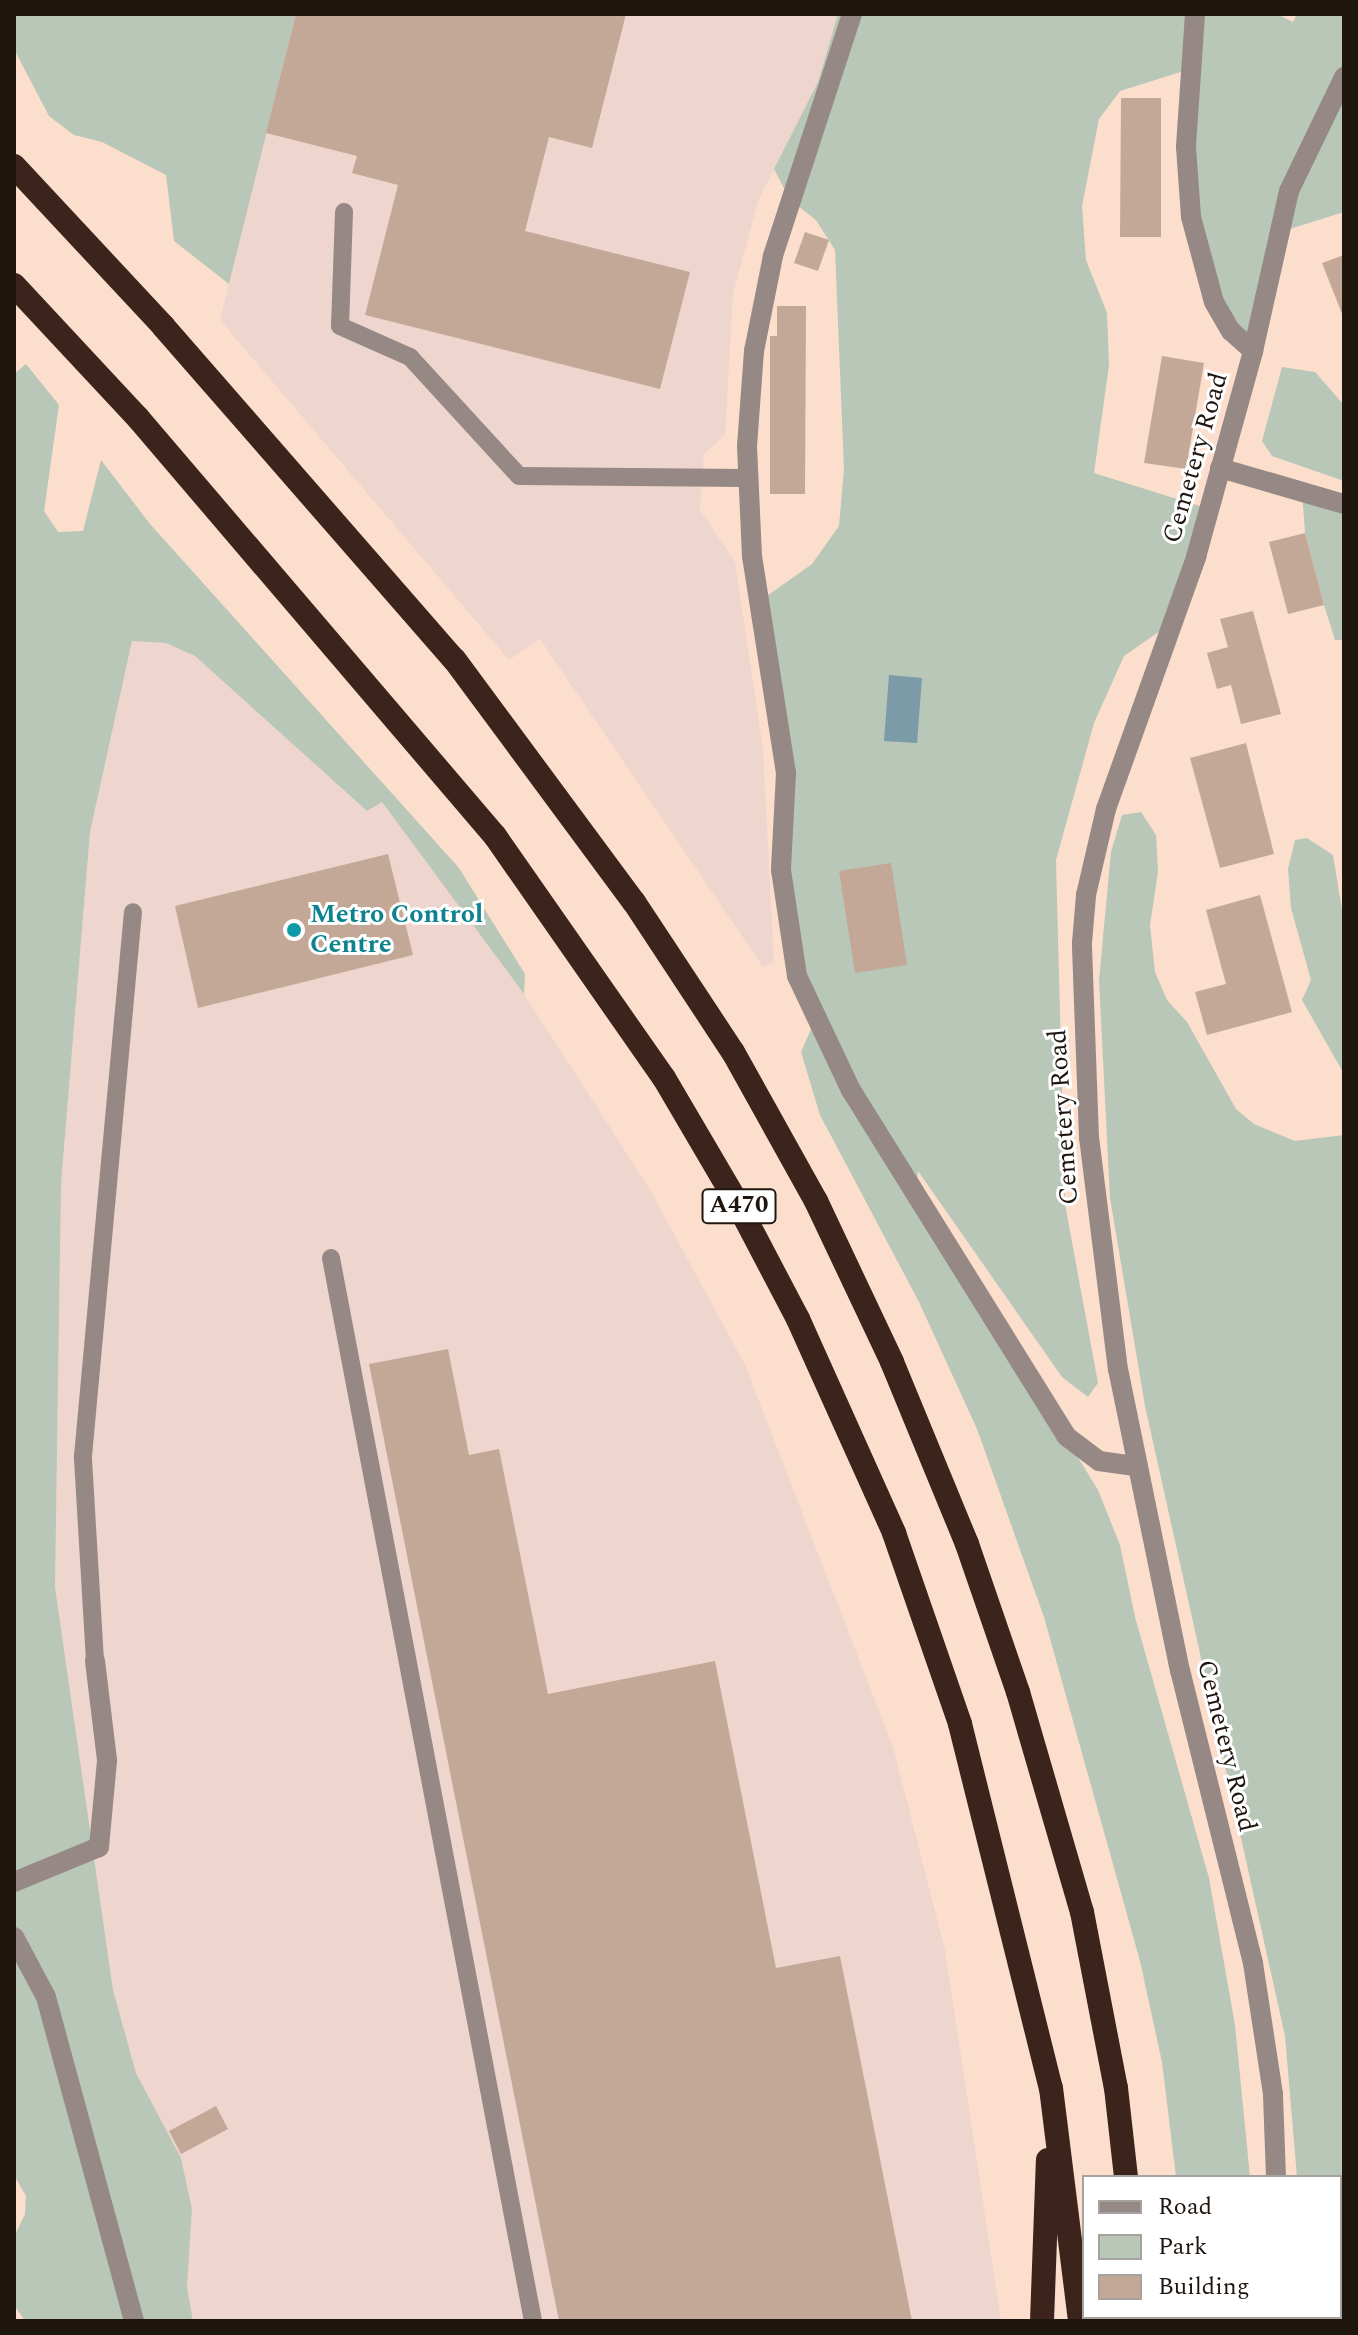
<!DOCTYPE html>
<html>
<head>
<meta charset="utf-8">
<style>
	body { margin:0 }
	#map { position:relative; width:1358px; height:2335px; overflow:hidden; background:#fcdecd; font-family:Spectral,serif }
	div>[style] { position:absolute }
	.industrial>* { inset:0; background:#eed5cd }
	.green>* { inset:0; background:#b8c7b7 }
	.water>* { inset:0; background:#7c9ba9 }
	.building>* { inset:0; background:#c4a897 }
	.lane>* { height:18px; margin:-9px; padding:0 9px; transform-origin:9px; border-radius:9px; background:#968884 }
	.street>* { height:20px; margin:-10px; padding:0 10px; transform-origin:10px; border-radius:10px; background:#968884 }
	.highway>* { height:24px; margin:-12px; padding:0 12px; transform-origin:12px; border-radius:12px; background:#3c241d }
	.dots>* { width:22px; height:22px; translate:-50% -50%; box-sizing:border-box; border:4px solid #fff; border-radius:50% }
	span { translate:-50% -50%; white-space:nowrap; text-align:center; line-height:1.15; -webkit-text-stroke:6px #fff; paint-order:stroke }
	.shield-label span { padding:2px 6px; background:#fff; border:2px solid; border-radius:6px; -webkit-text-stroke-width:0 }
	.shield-label { font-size:24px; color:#201610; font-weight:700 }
	.street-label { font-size:26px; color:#201610 }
	.culture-label { font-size:26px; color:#0d838f; font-weight:700 }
	.left { translate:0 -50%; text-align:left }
	.frame { position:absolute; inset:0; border:16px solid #201610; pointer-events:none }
	.legend { position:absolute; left:1082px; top:2175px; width:260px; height:144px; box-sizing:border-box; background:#fff; border:2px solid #a6a29f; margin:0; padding:10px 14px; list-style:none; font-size:24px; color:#201610 }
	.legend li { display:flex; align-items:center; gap:16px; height:40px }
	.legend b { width:40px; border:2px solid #a6a29f }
</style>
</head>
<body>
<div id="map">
	<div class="industrial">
		<div style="clip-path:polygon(296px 14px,838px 14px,818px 82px,758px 201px,733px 294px,725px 435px,704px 454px,702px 479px,700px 510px,735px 562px,763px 749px,774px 962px,763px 967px,540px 639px,509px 660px,220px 320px)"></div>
		<div style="clip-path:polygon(132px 641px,166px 643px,195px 656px,367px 811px,382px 801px,524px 994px,649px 1188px,745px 1365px,893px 1747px,945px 1950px,1001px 2321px,193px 2321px,187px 2287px,192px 2209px,181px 2158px,136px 2073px,113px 1990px,55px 1587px,61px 1184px,90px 832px)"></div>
	</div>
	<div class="green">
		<div style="clip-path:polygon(14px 14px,296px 14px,229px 284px,174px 241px,166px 175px,102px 142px,74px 135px,49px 116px,14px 49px)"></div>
		<div style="clip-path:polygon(838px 14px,1277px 14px,1293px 22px,1297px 14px,1344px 14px,1344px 212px,1280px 232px,1253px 351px,1200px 259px,1187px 70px,1120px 91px,1099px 119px,1082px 206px,1086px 260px,1107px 313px,1109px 365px,1094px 473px,1209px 509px,1173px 622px,1124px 656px,1094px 723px,1056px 860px,1065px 1204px,1098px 1383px,1088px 1397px,1062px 1377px,918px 1171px,916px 1194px,1098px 1490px,1120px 1545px,1135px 1617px,1209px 1878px,1235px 2025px,1250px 2177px,1176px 2177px,1162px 2062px,1140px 1961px,1044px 1617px,977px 1429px,919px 1302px,820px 1115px,801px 1052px,815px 1020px,786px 920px,786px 773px,760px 601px,812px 564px,839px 526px,844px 469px,835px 250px,816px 220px,790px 200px,774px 169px,818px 82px)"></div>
		<div style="clip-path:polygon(26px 364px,59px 405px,44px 511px,58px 532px,83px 531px,101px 460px,150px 524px,459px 868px,525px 974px,524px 994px,382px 802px,367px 811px,195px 656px,166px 643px,132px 641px,90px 832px,61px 1184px,55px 1587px,113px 1990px,136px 2073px,181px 2158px,192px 2209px,187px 2287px,193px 2321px,25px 2321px,14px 2305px,14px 2237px,25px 2214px,26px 2196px,14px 2175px,14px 374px)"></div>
		<div style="clip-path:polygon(1282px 367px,1315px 372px,1344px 405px,1344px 481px,1272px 456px,1262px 441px)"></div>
		<div style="clip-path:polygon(1302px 492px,1344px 504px,1344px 640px,1335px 640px,1324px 605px,1305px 533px)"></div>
		<div style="clip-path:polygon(1141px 812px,1156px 835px,1158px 872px,1150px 925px,1155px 972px,1167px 1000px,1187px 1022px,1236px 1109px,1254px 1124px,1295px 1141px,1344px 1135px,1344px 2321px,1300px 2321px,1340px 2317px,1340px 2177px,1297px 2177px,1285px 2036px,1145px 1406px,1110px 1198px,1099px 980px,1111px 852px,1122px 815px)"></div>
		<div style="clip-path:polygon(1307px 838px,1333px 855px,1344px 922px,1344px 1074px,1302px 1000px,1311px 980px,1291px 908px,1288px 869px,1295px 840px)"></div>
	</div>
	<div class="water">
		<div style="clip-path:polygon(889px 675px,922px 678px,917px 743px,884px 741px)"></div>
	</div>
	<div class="building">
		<div style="clip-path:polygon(296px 14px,626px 14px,592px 148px,549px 137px,525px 231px,690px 272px,660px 389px,365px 315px,398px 185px,352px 173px,357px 156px,266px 133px)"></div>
		<div style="clip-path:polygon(1121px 98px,1161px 98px,1161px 237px,1120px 237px)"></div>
		<div style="clip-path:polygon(805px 232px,829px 240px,818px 271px,794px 263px)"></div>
		<div style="clip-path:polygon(1344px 255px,1344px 319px,1322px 263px)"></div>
		<div style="clip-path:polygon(777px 306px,806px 306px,805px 494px,770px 494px,770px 336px,777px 336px)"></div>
		<div style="clip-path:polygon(1162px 356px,1204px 363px,1186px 469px,1144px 463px)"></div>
		<div style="clip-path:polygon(1305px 533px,1324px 605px,1288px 614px,1269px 542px)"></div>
		<div style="clip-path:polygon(1253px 611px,1281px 714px,1241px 724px,1231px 685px,1217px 689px,1207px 653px,1228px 647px,1220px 619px)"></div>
		<div style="clip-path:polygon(1246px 743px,1274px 854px,1220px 868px,1190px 758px)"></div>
		<div style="clip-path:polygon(388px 854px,413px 955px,198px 1008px,175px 906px)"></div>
		<div style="clip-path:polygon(891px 863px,907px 965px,855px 973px,839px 871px)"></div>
		<div style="clip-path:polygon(1260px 895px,1292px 1012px,1207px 1035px,1195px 992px,1226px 984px,1206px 910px)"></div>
		<div style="clip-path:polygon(448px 1349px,469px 1455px,499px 1449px,548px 1694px,715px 1661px,776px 1968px,840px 1956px,912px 2321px,559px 2321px,369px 1364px)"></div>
		<div style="clip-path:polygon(216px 2106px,228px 2129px,181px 2154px,169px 2131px)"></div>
	</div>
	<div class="lane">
		<div style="left:344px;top:212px;width:114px;rotate:92deg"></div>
		<div style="left:340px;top:326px;width:77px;rotate:23.9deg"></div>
		<div style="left:410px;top:357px;width:161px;rotate:47.5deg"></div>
		<div style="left:519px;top:476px;width:227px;rotate:0.5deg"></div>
		<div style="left:331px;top:1258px;width:1082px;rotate:79.24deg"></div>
		<div style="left:95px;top:1661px;width:205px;rotate:-93.4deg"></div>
		<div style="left:83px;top:1456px;width:546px;rotate:-84.75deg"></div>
	</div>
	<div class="street">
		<div style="left:852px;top:14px;width:255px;rotate:108.1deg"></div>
		<div style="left:773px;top:256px;width:97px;rotate:101.3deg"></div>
		<div style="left:754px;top:351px;width:95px;rotate:94.2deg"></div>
		<div style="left:747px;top:446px;width:110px;rotate:87.4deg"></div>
		<div style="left:752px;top:556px;width:220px;rotate:81.1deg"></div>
		<div style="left:786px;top:773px;width:97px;rotate:93deg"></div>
		<div style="left:781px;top:870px;width:107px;rotate:81.4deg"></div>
		<div style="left:797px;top:976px;width:126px;rotate:64.7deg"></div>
		<div style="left:851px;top:1090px;width:407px;rotate:58.1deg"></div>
		<div style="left:1066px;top:1436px;width:41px;rotate:37.1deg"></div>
		<div style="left:1099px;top:1461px;width:36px;rotate:8deg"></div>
		<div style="left:1195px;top:14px;width:133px;rotate:93.9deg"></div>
		<div style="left:1186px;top:147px;width:70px;rotate:85.9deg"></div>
		<div style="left:1191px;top:217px;width:88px;rotate:74.9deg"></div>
		<div style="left:1214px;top:302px;width:34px;rotate:60deg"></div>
		<div style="left:1231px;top:331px;width:30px;rotate:42deg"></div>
		<div style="left:1220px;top:468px;width:129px;rotate:16.2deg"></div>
		<div style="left:14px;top:1882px;width:92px;rotate:-22.4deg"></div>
		<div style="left:99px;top:1847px;width:87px;rotate:-84.7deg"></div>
		<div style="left:107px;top:1760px;width:100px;rotate:-96.9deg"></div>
		<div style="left:14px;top:1937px;width:68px;rotate:61.9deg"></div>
		<div style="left:46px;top:1997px;width:336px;rotate:74.8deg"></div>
		<div style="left:1276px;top:2177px;width:83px;rotate:-92.1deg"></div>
		<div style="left:1273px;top:2094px;width:133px;rotate:-98.7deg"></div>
		<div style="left:1253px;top:1963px;width:301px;rotate:-104deg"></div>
		<div style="left:1180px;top:1671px;width:307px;rotate:-101.6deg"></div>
		<div style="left:1118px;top:1370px;width:234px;rotate:-97.1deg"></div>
		<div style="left:1089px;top:1138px;width:195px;rotate:-92.1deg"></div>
		<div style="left:1082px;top:943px;width:48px;rotate:-85.2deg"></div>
		<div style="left:1086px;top:895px;width:88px;rotate:-76.9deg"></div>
		<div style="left:1106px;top:809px;width:268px;rotate:-70.3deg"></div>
		<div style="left:1196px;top:557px;width:214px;rotate:-74.5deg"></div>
		<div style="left:1253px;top:351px;width:164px;rotate:-77.3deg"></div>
		<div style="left:1289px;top:191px;width:127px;rotate:-64.2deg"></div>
		<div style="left:1278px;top:2317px;width:4px;rotate:90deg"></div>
	</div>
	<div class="highway">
		<div style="left:14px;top:166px;width:219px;rotate:47deg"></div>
		<div style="left:163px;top:326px;width:442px;rotate:48.9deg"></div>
		<div style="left:454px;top:659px;width:302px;rotate:53.5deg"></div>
		<div style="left:634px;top:902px;width:180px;rotate:56.6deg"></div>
		<div style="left:733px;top:1052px;width:171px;rotate:60.9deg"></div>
		<div style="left:816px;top:1201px;width:178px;rotate:64.7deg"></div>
		<div style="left:892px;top:1362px;width:197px;rotate:67.6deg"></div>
		<div style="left:967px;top:1544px;width:157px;rotate:71deg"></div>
		<div style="left:1018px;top:1692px;width:229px;rotate:73.8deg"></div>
		<div style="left:1082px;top:1912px;width:179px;rotate:79.1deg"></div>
		<div style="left:1116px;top:2088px;width:90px;rotate:83.6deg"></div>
		<div style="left:14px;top:285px;width:182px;rotate:47deg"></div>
		<div style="left:138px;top:418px;width:550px;rotate:49.5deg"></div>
		<div style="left:495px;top:836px;width:295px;rotate:55.1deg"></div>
		<div style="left:664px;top:1078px;width:140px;rotate:59.6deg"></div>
		<div style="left:735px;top:1199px;width:136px;rotate:62.3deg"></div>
		<div style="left:798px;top:1319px;width:235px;rotate:65.8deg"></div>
		<div style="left:894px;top:1533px;width:202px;rotate:70.9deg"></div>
		<div style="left:960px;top:1724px;width:375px;rotate:76deg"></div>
		<div style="left:1051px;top:2088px;width:235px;rotate:82.9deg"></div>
		<div style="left:1142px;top:2317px;width:4px;rotate:76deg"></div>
		<div style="left:1042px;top:2321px;width:161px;rotate:-87.9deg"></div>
	</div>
	<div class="dots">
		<div style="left:294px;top:930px;background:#0f9aa8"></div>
	</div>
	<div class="shield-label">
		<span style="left:739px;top:1206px">A470</span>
	</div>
	<div class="street-label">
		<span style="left:1196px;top:458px;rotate:-74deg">Cemetery Road</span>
		<span style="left:1064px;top:1117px;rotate:-94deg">Cemetery Road</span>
		<span style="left:1226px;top:1746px;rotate:76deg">Cemetery Road</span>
	</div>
	<div class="culture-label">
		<span class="left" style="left:310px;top:930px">Metro Control<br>Centre</span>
	</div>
	<div class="frame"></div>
	<ul class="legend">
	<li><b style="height:10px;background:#968884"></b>Road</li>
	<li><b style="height:22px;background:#b8c7b7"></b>Park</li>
	<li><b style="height:22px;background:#c4a897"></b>Building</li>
	</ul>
</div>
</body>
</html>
